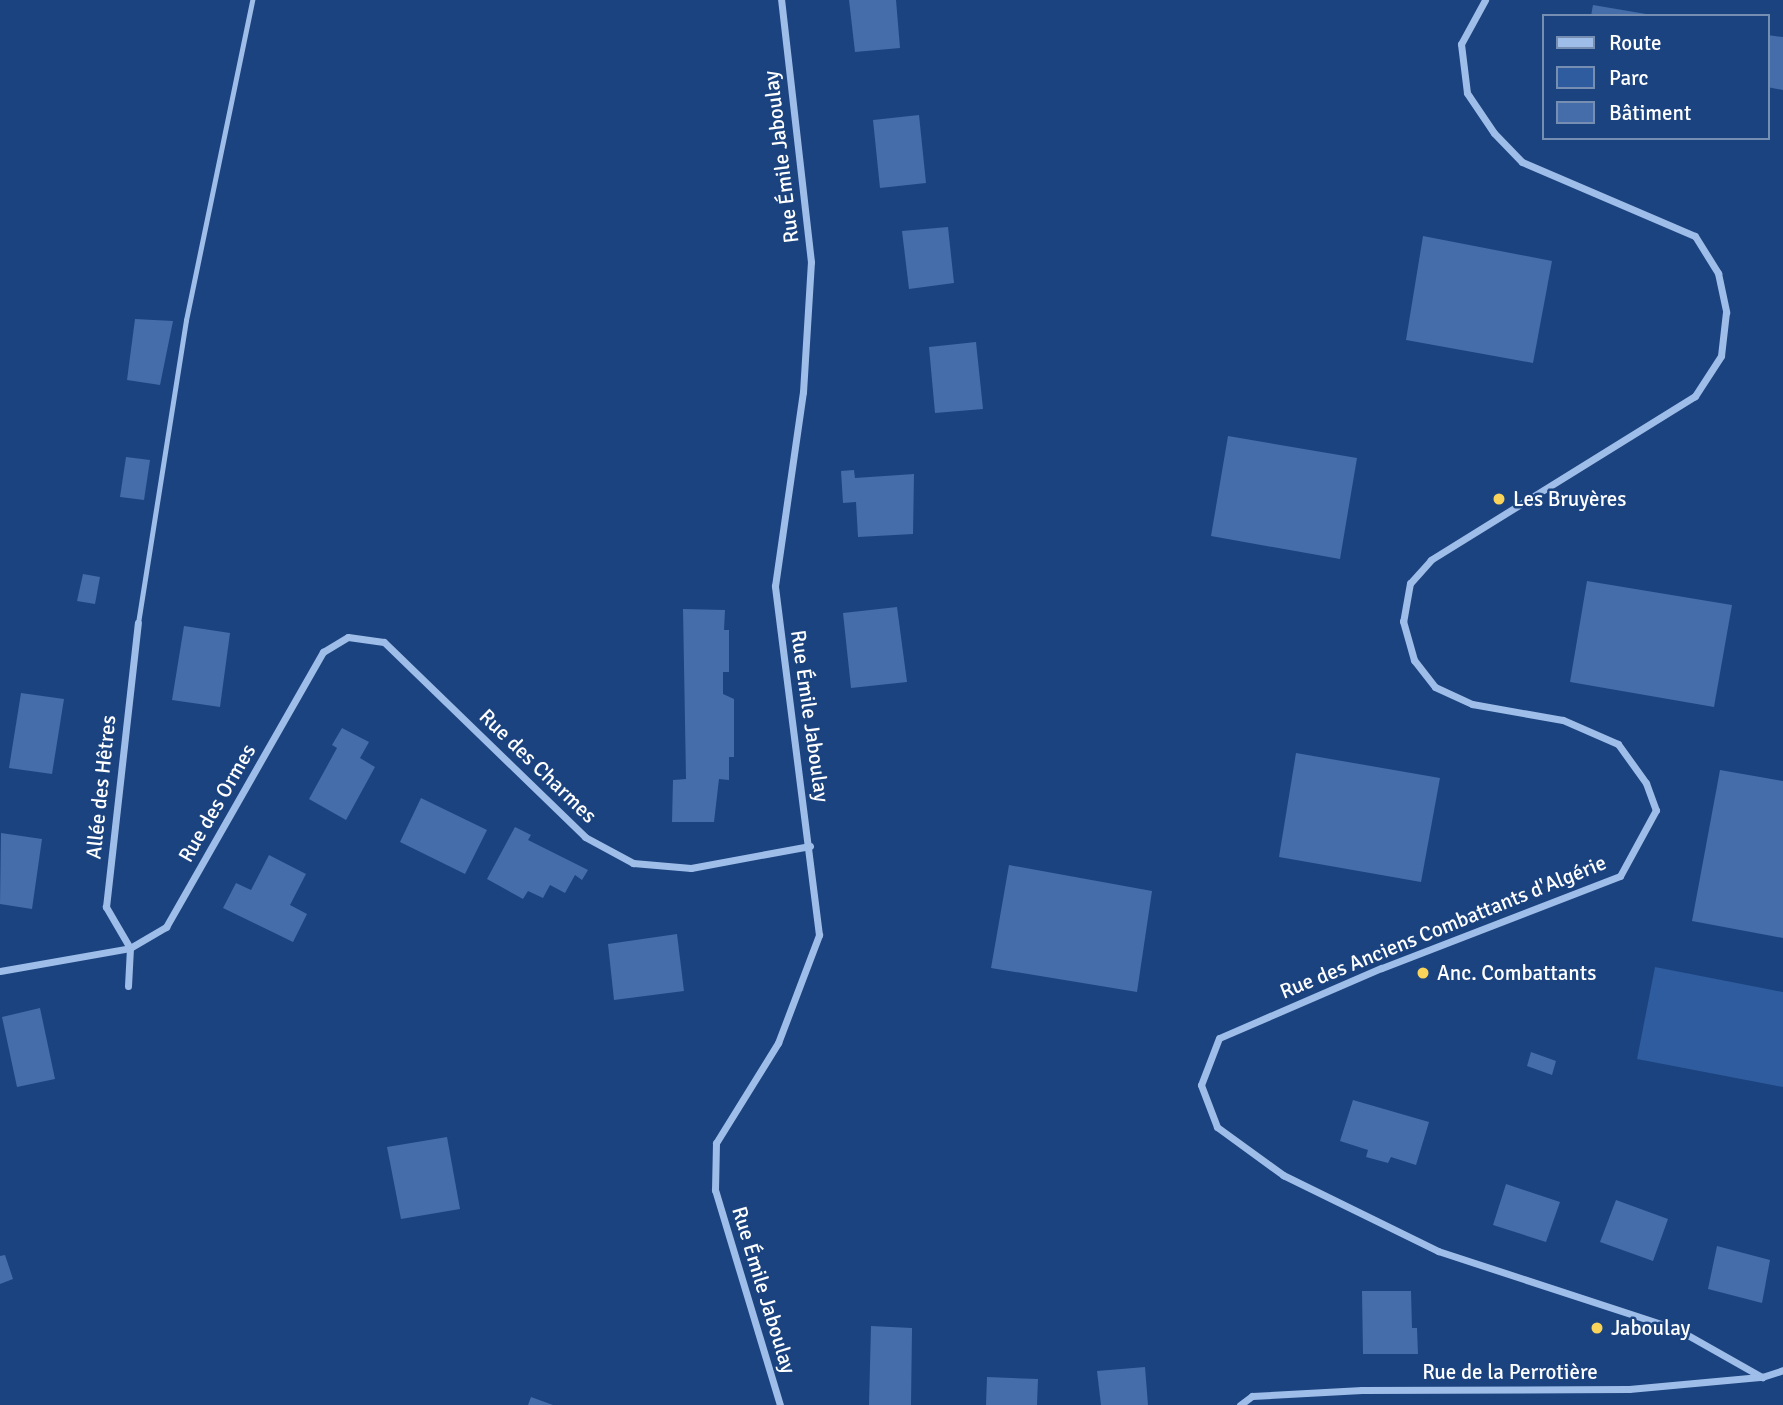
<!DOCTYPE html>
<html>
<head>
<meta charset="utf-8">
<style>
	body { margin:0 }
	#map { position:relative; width:1783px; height:1405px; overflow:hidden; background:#1b437f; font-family:Signika,sans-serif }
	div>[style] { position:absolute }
	.green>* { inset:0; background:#2e5c9e }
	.building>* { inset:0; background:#446da9 }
	.lane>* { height:5px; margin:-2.5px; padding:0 2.5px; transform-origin:2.5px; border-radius:2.5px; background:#9ebde9 }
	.street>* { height:7px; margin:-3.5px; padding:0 3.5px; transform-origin:3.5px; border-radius:3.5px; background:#9ebde9 }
	.dots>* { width:19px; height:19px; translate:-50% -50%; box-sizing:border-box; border:4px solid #1b437f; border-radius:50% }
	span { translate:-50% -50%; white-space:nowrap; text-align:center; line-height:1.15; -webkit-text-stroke:5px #1b437f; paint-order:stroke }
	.street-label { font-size:21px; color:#fff }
	.poi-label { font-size:21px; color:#fff }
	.left { translate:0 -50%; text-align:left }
	.legend { position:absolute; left:1542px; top:14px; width:228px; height:126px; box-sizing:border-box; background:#1b437f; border:2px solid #768eb2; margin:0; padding:9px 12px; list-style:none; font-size:21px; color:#fff }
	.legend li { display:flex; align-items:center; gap:14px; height:35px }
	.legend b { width:35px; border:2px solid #768eb2 }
</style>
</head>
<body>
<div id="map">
	<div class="green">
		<div style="clip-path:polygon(1655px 967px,1783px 992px,1783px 1087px,1637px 1059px)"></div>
	</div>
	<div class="building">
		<div style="clip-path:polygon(849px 0,896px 0,900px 48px,855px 52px)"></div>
		<div style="clip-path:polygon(1593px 5px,1646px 14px,1646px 16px,1591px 16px)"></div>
		<div style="clip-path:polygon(1767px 35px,1783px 37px,1783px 90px,1767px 87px)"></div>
		<div style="clip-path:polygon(919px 115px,926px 183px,880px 188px,873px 120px)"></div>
		<div style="clip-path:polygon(948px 227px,954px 283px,909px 289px,902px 231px)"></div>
		<div style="clip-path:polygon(1423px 236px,1552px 261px,1533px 363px,1406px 340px)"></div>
		<div style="clip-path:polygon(135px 319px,173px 321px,160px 385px,127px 380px)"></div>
		<div style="clip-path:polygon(976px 342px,983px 409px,935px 413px,929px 347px)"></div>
		<div style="clip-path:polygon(1228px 436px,1357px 458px,1340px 559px,1211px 536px)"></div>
		<div style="clip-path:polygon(126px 457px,150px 460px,144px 500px,120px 497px)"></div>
		<div style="clip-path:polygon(854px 470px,855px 478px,914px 474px,913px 534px,858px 537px,856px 502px,843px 503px,841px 471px)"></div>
		<div style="clip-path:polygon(83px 574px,100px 577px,95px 604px,77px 601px)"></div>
		<div style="clip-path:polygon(1587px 581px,1732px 605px,1714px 707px,1570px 682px)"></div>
		<div style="clip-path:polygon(897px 607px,907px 682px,851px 688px,843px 613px)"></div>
		<div style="clip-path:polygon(683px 609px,725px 610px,724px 630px,729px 630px,729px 672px,723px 672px,723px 694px,734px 699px,734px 757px,729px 757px,729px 780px,719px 779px,714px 822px,672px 822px,673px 780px,686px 779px)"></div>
		<div style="clip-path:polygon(184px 626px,230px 633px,220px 707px,172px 700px)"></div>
		<div style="clip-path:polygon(21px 693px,64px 699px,52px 774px,9px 768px)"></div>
		<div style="clip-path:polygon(342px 728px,369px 742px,360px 758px,375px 767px,346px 820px,309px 799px,337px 748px,332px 745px)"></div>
		<div style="clip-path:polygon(1296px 753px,1440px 778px,1421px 882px,1279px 857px)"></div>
		<div style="clip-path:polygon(1720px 770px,1783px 781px,1783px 938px,1692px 921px)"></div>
		<div style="clip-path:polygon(421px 798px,487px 830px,465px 874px,400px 842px)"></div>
		<div style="clip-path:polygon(515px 827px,531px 835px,528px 840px,588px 870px,582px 880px,575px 875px,565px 893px,550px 885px,543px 898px,528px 891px,523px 899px,487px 879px)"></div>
		<div style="clip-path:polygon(1px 833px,42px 839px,32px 909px,0 904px)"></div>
		<div style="clip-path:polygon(269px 855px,306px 874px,290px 905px,307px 914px,293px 942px,223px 908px,236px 883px,251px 890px)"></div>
		<div style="clip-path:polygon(1009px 865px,1152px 891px,1137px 992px,991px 968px)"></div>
		<div style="clip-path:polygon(677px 934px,684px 991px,614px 1000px,608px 944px)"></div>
		<div style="clip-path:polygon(40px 1008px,55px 1079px,17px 1087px,2px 1017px)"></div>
		<div style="clip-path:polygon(1531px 1052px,1556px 1061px,1552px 1075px,1527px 1066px)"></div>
		<div style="clip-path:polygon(1353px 1100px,1429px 1122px,1416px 1165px,1391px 1157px,1388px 1163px,1366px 1157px,1368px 1150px,1340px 1141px)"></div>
		<div style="clip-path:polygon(447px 1137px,460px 1209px,401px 1219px,387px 1147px)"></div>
		<div style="clip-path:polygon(1506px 1184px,1560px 1202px,1546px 1242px,1493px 1225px)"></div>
		<div style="clip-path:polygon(1616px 1200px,1668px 1219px,1653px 1261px,1600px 1242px)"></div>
		<div style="clip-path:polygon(1717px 1246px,1770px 1260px,1762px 1303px,1708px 1289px)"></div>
		<div style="clip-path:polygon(5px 1255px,13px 1279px,0 1284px,0 1256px)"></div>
		<div style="clip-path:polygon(1362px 1291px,1411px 1291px,1412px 1328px,1417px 1328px,1418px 1354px,1363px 1354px)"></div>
		<div style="clip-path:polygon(871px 1326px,912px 1328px,911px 1405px,869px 1405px)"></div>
		<div style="clip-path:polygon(1145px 1367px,1148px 1405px,1101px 1405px,1097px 1371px)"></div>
		<div style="clip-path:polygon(987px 1377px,1038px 1379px,1037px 1405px,986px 1405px)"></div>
		<div style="clip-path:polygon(531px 1397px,553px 1405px,528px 1405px)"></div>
	</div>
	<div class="lane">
		<div style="left:138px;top:623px;width:307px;rotate:-81deg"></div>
		<div style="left:186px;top:320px;width:327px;rotate:-78.3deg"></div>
	</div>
	<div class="street">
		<div style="left:1485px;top:0;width:50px;rotate:118.6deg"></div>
		<div style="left:1461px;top:44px;width:49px;rotate:83deg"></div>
		<div style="left:1467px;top:93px;width:48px;rotate:56deg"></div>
		<div style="left:1494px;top:133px;width:40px;rotate:46deg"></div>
		<div style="left:1522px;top:162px;width:188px;rotate:23.2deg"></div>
		<div style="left:1695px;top:236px;width:44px;rotate:58.1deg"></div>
		<div style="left:1718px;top:273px;width:40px;rotate:78deg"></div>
		<div style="left:1726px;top:312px;width:44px;rotate:96.5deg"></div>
		<div style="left:1721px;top:356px;width:48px;rotate:123deg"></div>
		<div style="left:1695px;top:396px;width:311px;rotate:148.2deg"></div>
		<div style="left:1431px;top:560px;width:31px;rotate:132deg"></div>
		<div style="left:1410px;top:583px;width:39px;rotate:100deg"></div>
		<div style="left:1403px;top:621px;width:41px;rotate:74.2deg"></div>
		<div style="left:1414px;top:660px;width:34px;rotate:52deg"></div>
		<div style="left:1435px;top:687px;width:41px;rotate:24.7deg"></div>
		<div style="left:1472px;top:704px;width:92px;rotate:10deg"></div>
		<div style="left:1563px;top:720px;width:60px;rotate:23.6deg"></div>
		<div style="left:1618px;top:744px;width:48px;rotate:54.3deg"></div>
		<div style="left:1646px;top:783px;width:29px;rotate:70deg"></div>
		<div style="left:1656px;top:810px;width:75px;rotate:118.6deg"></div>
		<div style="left:1620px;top:876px;width:256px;rotate:158.9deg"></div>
		<div style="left:1381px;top:968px;width:176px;rotate:156.6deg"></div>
		<div style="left:1219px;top:1038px;width:50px;rotate:111deg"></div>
		<div style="left:1201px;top:1085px;width:45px;rotate:69.1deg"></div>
		<div style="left:1217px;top:1127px;width:82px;rotate:36deg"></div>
		<div style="left:1283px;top:1175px;width:173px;rotate:26.1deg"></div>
		<div style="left:1438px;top:1251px;width:251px;rotate:18.1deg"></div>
		<div style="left:1677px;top:1329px;width:98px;rotate:29.5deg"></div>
		<div style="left:130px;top:948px;width:48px;rotate:-120.3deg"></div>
		<div style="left:106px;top:907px;width:286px;rotate:-83.6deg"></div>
		<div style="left:0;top:971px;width:132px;rotate:-10deg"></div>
		<div style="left:130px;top:948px;width:42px;rotate:-30.3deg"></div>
		<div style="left:166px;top:927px;width:317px;rotate:-60.3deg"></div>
		<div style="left:323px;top:652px;width:29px;rotate:-31deg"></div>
		<div style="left:348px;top:637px;width:36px;rotate:8deg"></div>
		<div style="left:384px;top:642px;width:280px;rotate:44.1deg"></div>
		<div style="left:585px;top:837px;width:55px;rotate:28.4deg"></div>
		<div style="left:633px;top:863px;width:58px;rotate:4.9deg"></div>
		<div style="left:691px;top:868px;width:121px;rotate:-10.5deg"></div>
		<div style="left:128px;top:986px;width:38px;rotate:-87deg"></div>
		<div style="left:780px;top:1405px;width:225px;rotate:-106.8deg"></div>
		<div style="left:715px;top:1190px;width:47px;rotate:-88.8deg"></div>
		<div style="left:716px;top:1143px;width:118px;rotate:-58.2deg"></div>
		<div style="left:778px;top:1043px;width:116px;rotate:-69.2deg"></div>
		<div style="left:819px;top:935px;width:352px;rotate:-97.2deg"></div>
		<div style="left:775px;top:586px;width:196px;rotate:-81.8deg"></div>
		<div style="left:803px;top:392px;width:130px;rotate:-86.5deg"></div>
		<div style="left:811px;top:262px;width:264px;rotate:-96.5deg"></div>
		<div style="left:1240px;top:1405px;width:15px;rotate:-37deg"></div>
		<div style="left:1252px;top:1396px;width:110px;rotate:-3.1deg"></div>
		<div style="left:1362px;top:1390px;width:267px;rotate:-0.2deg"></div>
		<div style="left:1629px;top:1389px;width:134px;rotate:-5.2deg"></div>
		<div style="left:1762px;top:1377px;width:22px;rotate:-18deg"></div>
	</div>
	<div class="dots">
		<div style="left:1499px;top:499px;background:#fad35b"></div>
		<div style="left:1423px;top:973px;background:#fad35b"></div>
		<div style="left:1597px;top:1328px;background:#fad35b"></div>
	</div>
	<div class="street-label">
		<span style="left:781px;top:157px;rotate:-97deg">Rue Émile Jaboulay</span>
		<span style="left:810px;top:716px;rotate:82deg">Rue Émile Jaboulay</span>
		<span style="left:538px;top:766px;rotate:44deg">Rue des Charmes</span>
		<span style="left:101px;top:787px;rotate:-84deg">Allée des Hêtres</span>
		<span style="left:217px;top:803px;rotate:-60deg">Rue des Ormes</span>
		<span style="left:1443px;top:927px;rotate:-22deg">Rue des Anciens Combattants d'Algérie</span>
		<span style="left:764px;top:1290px;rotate:73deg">Rue Émile Jaboulay</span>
		<span style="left:1510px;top:1372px">Rue de la Perrotière</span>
	</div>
	<div class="poi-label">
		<span class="left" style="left:1513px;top:499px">Les Bruyères</span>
		<span class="left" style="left:1437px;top:973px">Anc. Combattants</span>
		<span class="left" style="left:1611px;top:1328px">Jaboulay</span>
	</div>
	<ul class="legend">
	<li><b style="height:9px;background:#9ebde9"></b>Route</li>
	<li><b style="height:19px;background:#2e5c9e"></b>Parc</li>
	<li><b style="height:19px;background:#446da9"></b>Bâtiment</li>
	</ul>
</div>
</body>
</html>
